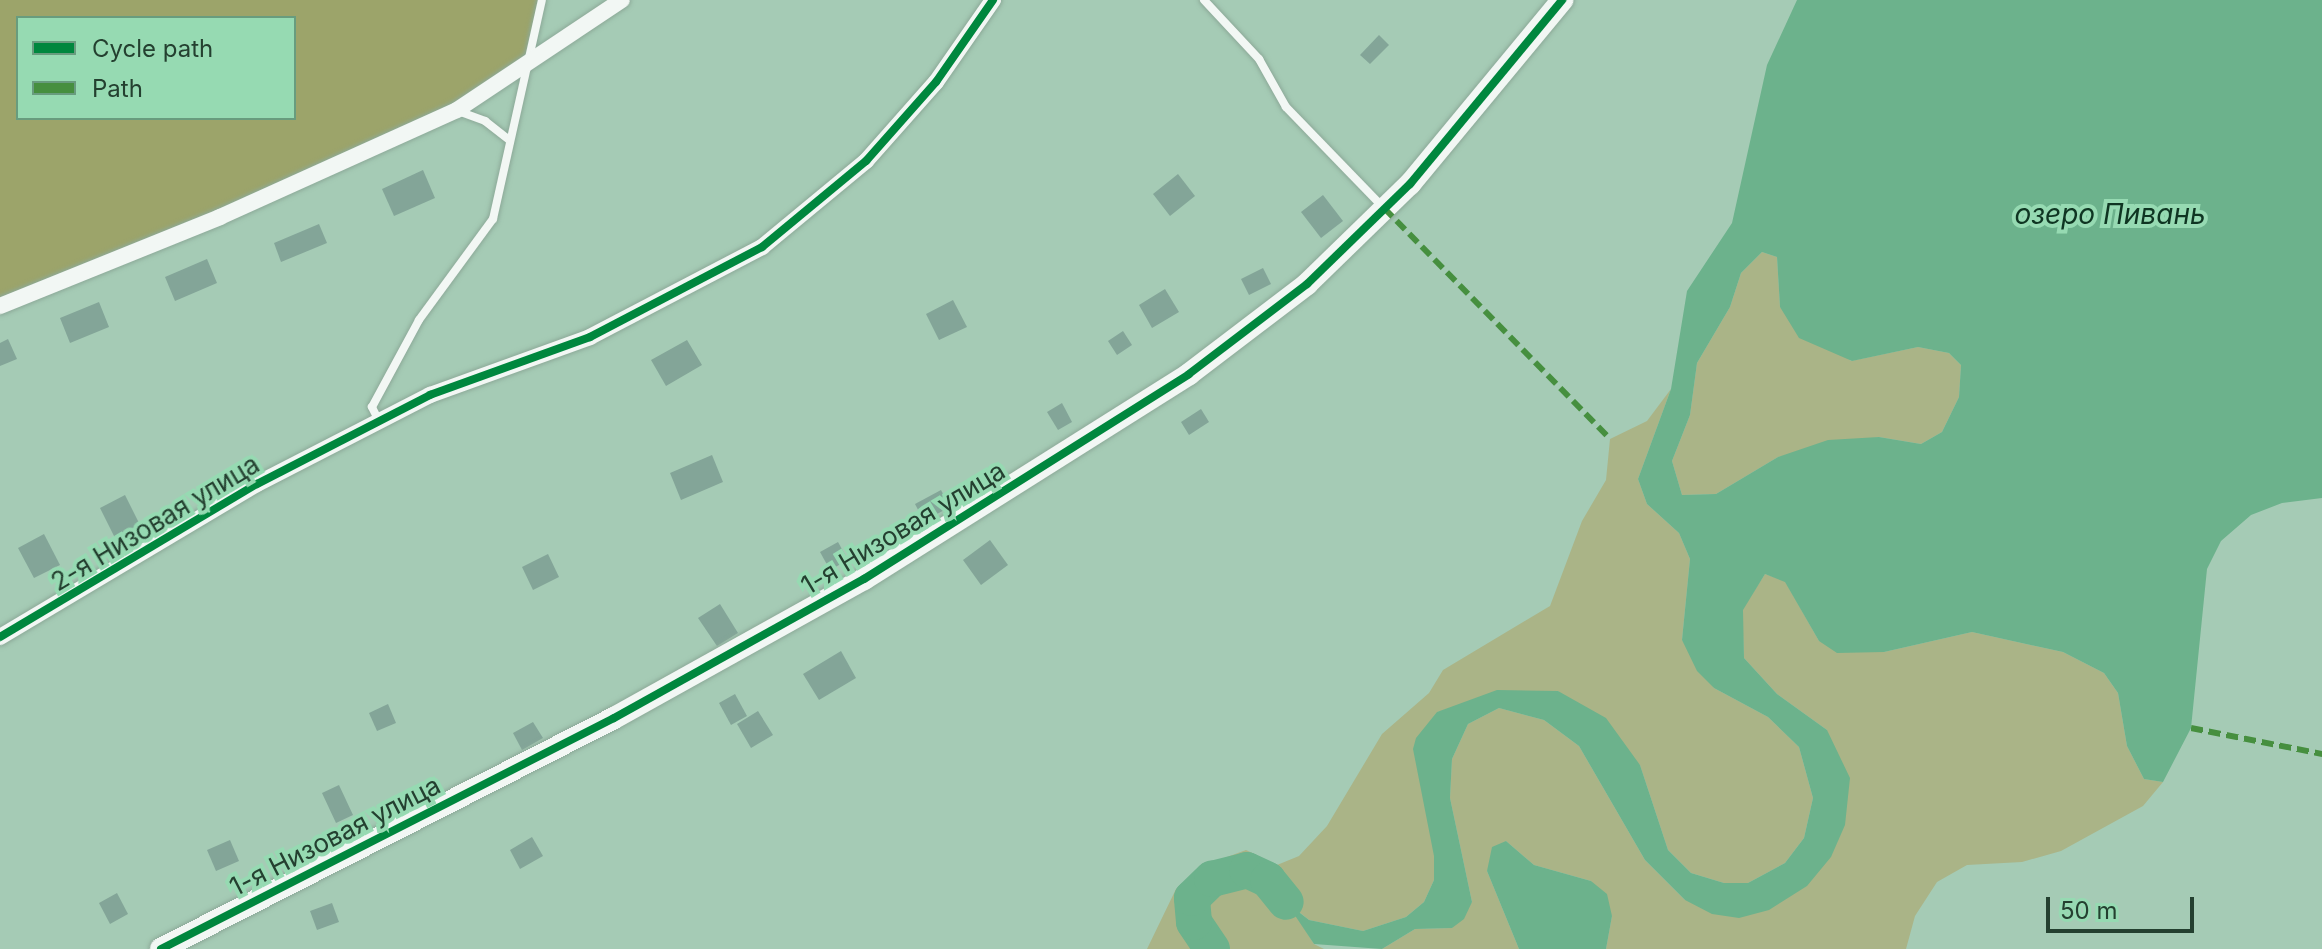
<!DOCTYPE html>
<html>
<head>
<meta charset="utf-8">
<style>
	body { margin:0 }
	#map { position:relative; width:2322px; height:949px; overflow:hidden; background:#a5cbb5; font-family:Inter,sans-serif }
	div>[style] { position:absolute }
	.green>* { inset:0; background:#aab487 }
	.forest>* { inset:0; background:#9ca46a }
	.water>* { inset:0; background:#6cb28c }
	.river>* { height:36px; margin:-18px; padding:0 18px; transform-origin:18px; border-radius:18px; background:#6cb28c }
	.building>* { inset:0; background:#83a598 }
	.roads { filter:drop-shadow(0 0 2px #8ca998) drop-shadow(0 0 2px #8ca998) }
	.lane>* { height:8px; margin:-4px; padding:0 4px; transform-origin:4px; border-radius:4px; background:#f2f7f4 }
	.street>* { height:16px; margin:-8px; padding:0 8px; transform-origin:8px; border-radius:8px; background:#f2f7f4 }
	.secondary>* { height:22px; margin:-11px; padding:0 11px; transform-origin:11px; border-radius:11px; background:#f2f7f4 }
	.quiet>* { height:6px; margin-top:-3px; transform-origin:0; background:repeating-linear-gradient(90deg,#468f3f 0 12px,transparent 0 18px) }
	.cycleway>* { height:8px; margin:-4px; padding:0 4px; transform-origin:4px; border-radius:4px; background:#00873e }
	span { translate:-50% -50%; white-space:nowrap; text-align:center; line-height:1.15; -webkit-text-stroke:8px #96dab2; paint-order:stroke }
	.street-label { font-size:26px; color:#244030 }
	.water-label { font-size:28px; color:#0f3522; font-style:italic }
	.legend { position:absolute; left:16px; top:16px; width:280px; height:104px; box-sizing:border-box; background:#96dab2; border:2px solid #689c7e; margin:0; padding:10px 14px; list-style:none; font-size:24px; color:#244030 }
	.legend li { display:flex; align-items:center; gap:16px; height:40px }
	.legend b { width:40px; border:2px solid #689c7e }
	.scale { position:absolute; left:2046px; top:897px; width:148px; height:36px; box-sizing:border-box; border:4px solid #244030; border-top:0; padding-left:10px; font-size:24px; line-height:28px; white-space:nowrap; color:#244030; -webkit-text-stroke:6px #96dab2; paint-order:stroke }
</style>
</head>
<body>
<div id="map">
	<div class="green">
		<div style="clip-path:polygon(1762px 252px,1777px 257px,1780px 307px,1851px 361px,1918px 347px,1949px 353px,1961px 365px,1959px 397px,1942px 432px,1921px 444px,1879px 437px,1778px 457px,1716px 494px,1682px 495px,1672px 461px,1690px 415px,1697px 363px,1730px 307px,1741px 273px)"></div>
		<div style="clip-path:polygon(1671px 389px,1638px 479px,1647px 504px,1679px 533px,1690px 559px,1682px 640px,1714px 688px,1768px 717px,1799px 747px,1813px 798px,1804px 838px,1785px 863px,1748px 883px,1724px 883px,1691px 873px,1668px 850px,1640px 765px,1558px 691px,1437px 712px,1434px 880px,1424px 902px,1406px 917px,1363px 931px,1309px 920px,1289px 904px,1314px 944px,1324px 949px,1147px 949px,1176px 889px,1219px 860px,1246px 850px,1277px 865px,1299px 856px,1327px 826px,1382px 734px,1429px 693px,1443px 670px,1550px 606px,1582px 521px,1606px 480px,1610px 439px,1647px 421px)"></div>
		<div style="clip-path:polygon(1765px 574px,1785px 581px,1819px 641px,1884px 652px,1972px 632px,2063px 652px,2104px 673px,2118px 693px,2127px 746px,2144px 779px,2163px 782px,2143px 806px,2061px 851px,2022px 862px,1967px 865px,1937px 882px,1915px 916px,1906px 949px,1606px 949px,1612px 916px,1591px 881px,1534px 865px,1506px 841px,1487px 871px,1519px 949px,1382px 949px,1415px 929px,1452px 928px,1472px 902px,1450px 798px,1452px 759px,1468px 724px,1499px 708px,1544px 720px,1579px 746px,1645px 860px,1685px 900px,1807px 886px,1827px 730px,1777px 694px,1744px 658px,1742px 610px)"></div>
	</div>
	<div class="forest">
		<div style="clip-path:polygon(evenodd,0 0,542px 0,527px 65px,457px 110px,0 306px,0 0,18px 18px,294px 18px,294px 118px,18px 118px,18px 18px)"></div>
	</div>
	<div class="water">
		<div style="clip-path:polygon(evenodd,1797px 0,2322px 0,2322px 498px,2282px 503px,2251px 515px,2221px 541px,2207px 569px,2191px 728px,2163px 782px,2144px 779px,2127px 746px,2118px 693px,2104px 673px,2063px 652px,1972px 632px,1884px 652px,1837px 653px,1819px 641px,1785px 582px,1765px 574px,1743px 610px,1744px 658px,1777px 694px,1827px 730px,1850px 778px,1845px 825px,1831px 857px,1807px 886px,1769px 910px,1739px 918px,1712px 914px,1685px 900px,1645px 860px,1579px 746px,1544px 720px,1499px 708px,1468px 724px,1452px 759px,1450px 798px,1472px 902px,1464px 919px,1452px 928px,1415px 929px,1382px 949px,1314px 944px,1286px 902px,1309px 920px,1363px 931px,1406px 917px,1424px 902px,1434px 880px,1434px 856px,1413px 749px,1416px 738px,1437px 712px,1497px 690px,1558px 691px,1606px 718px,1640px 765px,1668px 850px,1691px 873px,1724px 883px,1748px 883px,1785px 863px,1804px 838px,1813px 798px,1799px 747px,1768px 717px,1714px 688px,1697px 671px,1682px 640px,1690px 559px,1679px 533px,1647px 504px,1638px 479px,1671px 389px,1687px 291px,1732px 223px,1767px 65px,1797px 0,1762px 252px,1777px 257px,1780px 307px,1799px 338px,1852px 361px,1918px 347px,1949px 353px,1961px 365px,1959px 397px,1942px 432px,1921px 444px,1879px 437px,1828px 440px,1778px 457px,1716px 494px,1682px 495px,1672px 461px,1690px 415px,1697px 363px,1730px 307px,1741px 273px,1762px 252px)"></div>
		<div style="clip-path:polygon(1506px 841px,1534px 865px,1591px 881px,1607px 894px,1612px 916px,1606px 949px,1519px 949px,1487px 871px,1492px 847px)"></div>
	</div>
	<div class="river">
		<div style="left:1212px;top:949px;width:32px;rotate:-124deg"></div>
		<div style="left:1194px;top:922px;width:24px;rotate:-95deg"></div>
		<div style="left:1192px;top:898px;width:28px;rotate:-44deg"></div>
		<div style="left:1212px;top:879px;width:36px;rotate:-14deg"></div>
		<div style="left:1247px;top:870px;width:23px;rotate:25deg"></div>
		<div style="left:1268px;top:880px;width:28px;rotate:51deg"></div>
	</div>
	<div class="building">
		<div style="clip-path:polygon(1379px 35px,1389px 45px,1370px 64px,1360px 55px)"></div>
		<div style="clip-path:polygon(423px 170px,435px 198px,394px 216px,382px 189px)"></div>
		<div style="clip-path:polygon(1178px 174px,1195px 196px,1170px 216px,1153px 194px)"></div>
		<div style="clip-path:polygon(1323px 195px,1343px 221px,1321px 238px,1301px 212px)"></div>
		<div style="clip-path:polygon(319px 224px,327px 243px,281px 262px,274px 243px)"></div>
		<div style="clip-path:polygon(207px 259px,217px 283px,175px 301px,165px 277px)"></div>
		<div style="clip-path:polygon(1263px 268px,1271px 284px,1249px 295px,1241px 279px)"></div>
		<div style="clip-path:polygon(1165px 289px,1179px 312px,1152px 328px,1139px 305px)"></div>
		<div style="clip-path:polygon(953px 300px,967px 327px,939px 340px,926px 314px)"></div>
		<div style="clip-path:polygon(99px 302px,109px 327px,70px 343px,60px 318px)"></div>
		<div style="clip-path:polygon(1123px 331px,1132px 345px,1117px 355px,1108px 341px)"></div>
		<div style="clip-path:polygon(8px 339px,17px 359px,0 366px,0 343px)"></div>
		<div style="clip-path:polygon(687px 340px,702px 365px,666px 386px,651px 360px)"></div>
		<div style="clip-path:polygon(1062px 403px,1072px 422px,1058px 430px,1047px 412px)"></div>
		<div style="clip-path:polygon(1201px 409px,1209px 422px,1189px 435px,1181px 422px)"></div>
		<div style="clip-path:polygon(712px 455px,723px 482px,681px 500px,670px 473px)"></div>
		<div style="clip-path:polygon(941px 490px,950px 507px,924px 521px,915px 504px)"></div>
		<div style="clip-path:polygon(125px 495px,140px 525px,115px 538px,100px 508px)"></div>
		<div style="clip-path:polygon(44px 534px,60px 565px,34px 578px,18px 548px)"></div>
		<div style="clip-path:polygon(990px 540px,1008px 565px,981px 585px,963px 560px)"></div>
		<div style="clip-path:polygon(838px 542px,848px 560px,830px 570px,820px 552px)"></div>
		<div style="clip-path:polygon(548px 554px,559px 577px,533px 590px,522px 567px)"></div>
		<div style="clip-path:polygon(720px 604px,738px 633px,717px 646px,698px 618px)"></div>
		<div style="clip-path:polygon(841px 651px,856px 678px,819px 700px,803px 674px)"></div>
		<div style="clip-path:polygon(735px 694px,747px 716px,731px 725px,719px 703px)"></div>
		<div style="clip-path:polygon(388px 704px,396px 723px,377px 731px,369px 713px)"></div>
		<div style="clip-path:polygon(758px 711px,773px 735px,751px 748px,737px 724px)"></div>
		<div style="clip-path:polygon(533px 722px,543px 738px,522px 750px,513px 733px)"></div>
		<div style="clip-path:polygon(339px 785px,353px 815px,336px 823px,322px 793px)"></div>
		<div style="clip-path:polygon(532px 837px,543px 856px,520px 869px,510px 850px)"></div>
		<div style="clip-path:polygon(230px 840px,239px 861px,216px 871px,207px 850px)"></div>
		<div style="clip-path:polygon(117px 893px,128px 914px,110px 924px,99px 903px)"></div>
		<div style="clip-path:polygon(332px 903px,339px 922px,317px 930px,310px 911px)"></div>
	</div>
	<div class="roads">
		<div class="lane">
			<div style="left:1204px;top:0;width:81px;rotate:47deg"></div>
			<div style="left:1259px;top:59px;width:55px;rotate:60.6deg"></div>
			<div style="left:1286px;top:107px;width:139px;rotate:45.9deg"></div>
			<div style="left:458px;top:111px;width:29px;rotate:20deg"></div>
			<div style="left:485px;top:121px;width:31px;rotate:38deg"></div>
			<div style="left:379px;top:421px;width:16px;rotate:-117deg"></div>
			<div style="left:372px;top:407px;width:99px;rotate:-61.6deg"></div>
			<div style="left:419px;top:320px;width:125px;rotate:-53.8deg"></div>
			<div style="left:493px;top:219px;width:224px;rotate:-77.4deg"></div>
		</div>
		<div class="street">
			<div style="left:0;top:306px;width:237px;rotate:-22deg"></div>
			<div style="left:220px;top:217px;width:260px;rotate:-24.3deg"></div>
			<div style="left:457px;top:110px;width:198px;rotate:-33.7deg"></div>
			<div style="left:0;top:637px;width:299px;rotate:-30.8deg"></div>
			<div style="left:257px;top:484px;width:195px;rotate:-27.2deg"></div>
			<div style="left:430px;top:395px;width:170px;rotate:-19.9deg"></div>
			<div style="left:590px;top:337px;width:194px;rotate:-27.6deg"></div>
			<div style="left:762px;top:247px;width:135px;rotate:-39.6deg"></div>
			<div style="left:866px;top:161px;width:106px;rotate:-48.5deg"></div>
			<div style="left:936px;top:82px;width:100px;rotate:-55.2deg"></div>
		</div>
		<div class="secondary">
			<div style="left:161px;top:949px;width:508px;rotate:-27.02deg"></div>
			<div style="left:614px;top:718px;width:286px;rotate:-29.1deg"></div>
			<div style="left:864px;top:579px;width:384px;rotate:-32.2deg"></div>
			<div style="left:1189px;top:374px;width:148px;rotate:-37.3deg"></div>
			<div style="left:1307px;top:284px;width:144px;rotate:-44.2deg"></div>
			<div style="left:1410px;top:184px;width:239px;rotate:-50.4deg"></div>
		</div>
	</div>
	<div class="quiet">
		<div style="left:1384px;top:208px;width:323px;rotate:45.6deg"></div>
		<div style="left:2191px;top:728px;width:134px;rotate:11.2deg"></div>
	</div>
	<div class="cycleway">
		<div style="left:0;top:637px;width:299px;rotate:-30.8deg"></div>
		<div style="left:257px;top:484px;width:195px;rotate:-27.2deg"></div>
		<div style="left:430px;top:395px;width:170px;rotate:-19.9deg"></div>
		<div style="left:590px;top:337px;width:194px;rotate:-27.6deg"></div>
		<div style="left:762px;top:247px;width:135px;rotate:-39.6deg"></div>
		<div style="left:866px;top:161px;width:106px;rotate:-48.5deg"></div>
		<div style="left:936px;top:82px;width:100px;rotate:-55.2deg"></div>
		<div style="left:161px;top:949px;width:508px;rotate:-27.02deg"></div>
		<div style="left:614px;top:718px;width:286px;rotate:-29.1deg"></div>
		<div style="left:864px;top:579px;width:384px;rotate:-32.2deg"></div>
		<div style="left:1189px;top:374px;width:148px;rotate:-37.3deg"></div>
		<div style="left:1307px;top:284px;width:144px;rotate:-44.2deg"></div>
		<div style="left:1410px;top:184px;width:239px;rotate:-50.4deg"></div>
	</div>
	<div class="street-label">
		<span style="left:155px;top:523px;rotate:-31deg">2-я Низовая улица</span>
		<span style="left:903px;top:528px;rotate:-31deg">1-я Низовая улица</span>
		<span style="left:335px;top:836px;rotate:-27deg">1-я Низовая улица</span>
	</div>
	<div class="water-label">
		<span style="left:2110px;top:214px">озеро Пивань</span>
	</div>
	<ul class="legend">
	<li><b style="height:10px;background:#00873e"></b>Cycle path</li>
	<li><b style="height:10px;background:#468f3f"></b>Path</li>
	</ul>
	<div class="scale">50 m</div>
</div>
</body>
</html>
